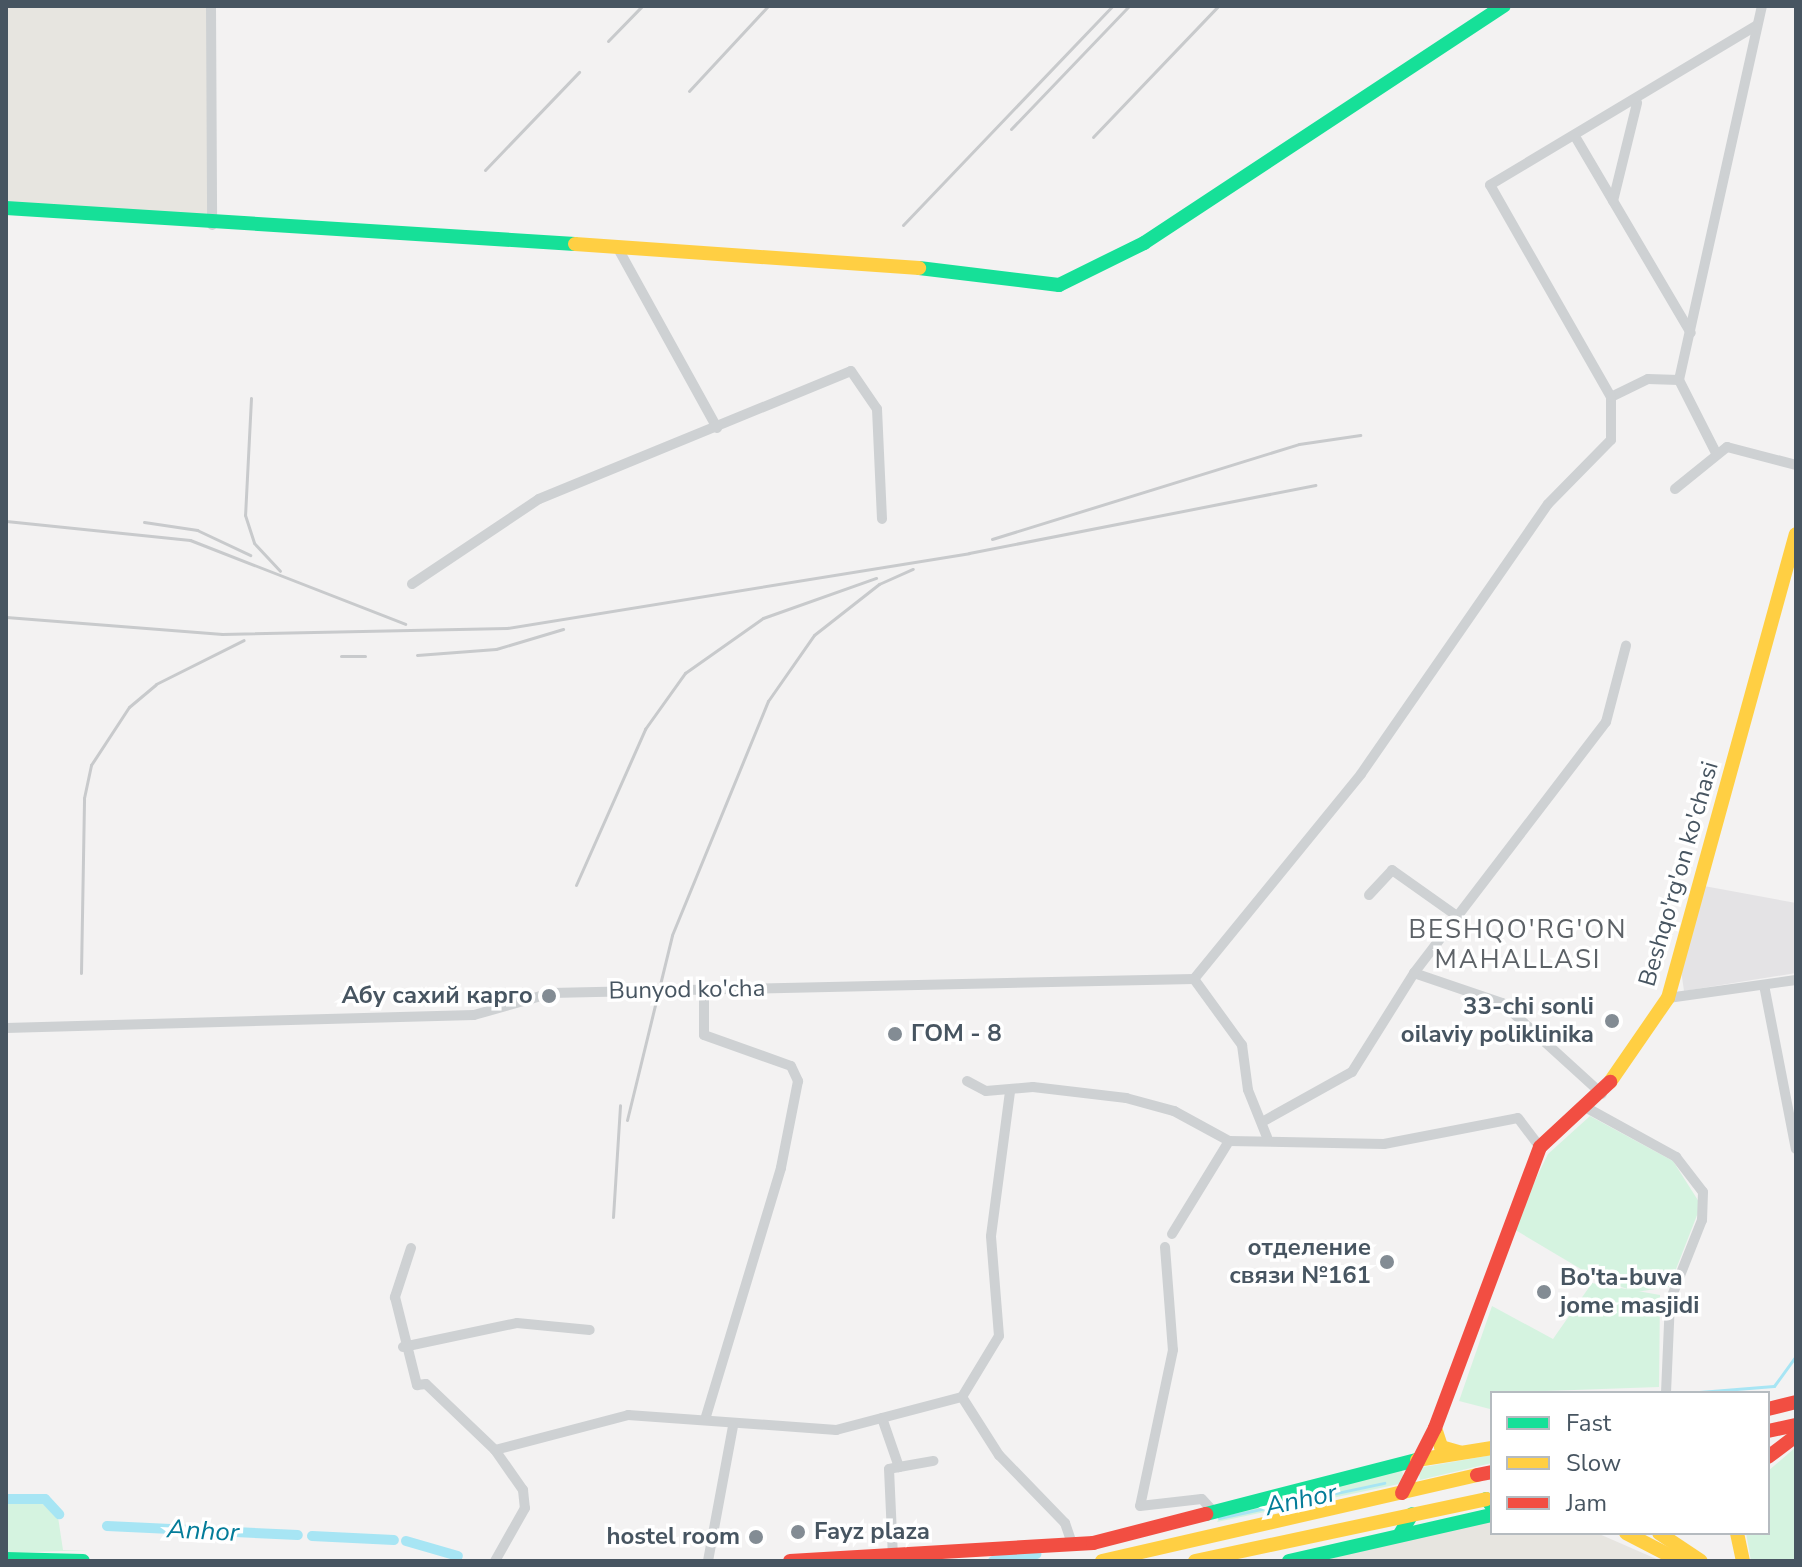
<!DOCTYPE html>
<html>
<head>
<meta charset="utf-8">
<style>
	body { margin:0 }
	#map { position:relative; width:1802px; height:1567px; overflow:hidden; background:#f3f2f2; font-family:"Nunito Sans",sans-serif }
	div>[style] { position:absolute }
	.commercial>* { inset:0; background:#e7e5e0 }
	.education>* { inset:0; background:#e4e3e5 }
	.green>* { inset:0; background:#d5f3e0 }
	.stream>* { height:3px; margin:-1.5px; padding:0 1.5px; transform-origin:1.5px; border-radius:1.5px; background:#a7e5f4 }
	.canal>* { height:10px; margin:-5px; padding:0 5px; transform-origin:5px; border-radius:5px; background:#a7e5f4 }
	.street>* { height:10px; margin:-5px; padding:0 5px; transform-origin:5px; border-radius:5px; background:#ced1d3 }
	.fast>* { height:14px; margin:-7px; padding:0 7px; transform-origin:7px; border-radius:7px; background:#16e098 }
	.slow>* { height:14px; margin:-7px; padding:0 7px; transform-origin:7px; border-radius:7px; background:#ffcf43 }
	.jam>* { height:14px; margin:-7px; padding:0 7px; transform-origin:7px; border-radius:7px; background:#f24e42 }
	.rail>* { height:3px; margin:-1.5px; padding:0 1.5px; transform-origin:1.5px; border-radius:1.5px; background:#c8cacc }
	.dots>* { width:22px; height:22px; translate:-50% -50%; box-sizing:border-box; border:4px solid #fff; border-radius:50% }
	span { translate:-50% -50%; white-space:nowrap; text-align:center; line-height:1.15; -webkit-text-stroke:7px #fff; paint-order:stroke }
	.street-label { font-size:24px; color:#475561 }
	.poi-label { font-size:24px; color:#475561; font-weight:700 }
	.right { translate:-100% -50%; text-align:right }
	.left { translate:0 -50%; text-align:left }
	.neighbourhood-label { font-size:26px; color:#5d6267; letter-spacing:2px }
	.water-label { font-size:26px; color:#037c99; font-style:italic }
	.frame { position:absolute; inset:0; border:8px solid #475561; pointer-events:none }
	.legend { position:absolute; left:1490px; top:1391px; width:280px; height:144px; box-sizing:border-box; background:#fff; border:2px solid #b5bbc0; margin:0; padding:10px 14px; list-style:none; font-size:24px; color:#475561 }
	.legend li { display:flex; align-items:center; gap:16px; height:40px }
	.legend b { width:40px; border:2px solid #b5bbc0 }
</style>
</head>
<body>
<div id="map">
	<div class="commercial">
		<div style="clip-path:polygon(6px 6px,208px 6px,208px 215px,6px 205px)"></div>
		<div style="clip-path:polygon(1492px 1521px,1492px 1533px,1597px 1533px,1661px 1561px,1317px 1561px)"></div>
	</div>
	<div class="education">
		<div style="clip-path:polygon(1704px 886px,1796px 903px,1796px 973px,1684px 991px,1681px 970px)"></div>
	</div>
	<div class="green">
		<div style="clip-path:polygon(1590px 1116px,1673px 1161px,1701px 1205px,1669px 1287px,1636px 1292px,1596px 1278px,1512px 1228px,1548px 1154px)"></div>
		<div style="clip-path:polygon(1592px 1283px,1660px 1295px,1659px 1387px,1492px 1393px,1490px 1409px,1459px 1401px,1492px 1306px,1553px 1339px)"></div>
		<div style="clip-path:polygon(1796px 1447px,1796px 1561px,1751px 1561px,1746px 1533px,1768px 1533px,1768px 1471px)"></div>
		<div style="clip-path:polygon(1492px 1455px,1492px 1463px,1420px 1480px,1418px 1468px)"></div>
		<div style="clip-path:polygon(1402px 1470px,1404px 1483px,1217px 1522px,1221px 1515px)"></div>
		<div style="clip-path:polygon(6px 1503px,43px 1504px,58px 1517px,63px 1550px,90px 1550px,6px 1553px)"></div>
	</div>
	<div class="stream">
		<div style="left:1687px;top:1393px;width:87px;rotate:-4.6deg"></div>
		<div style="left:1774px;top:1386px;width:37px;rotate:-54deg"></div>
		<div style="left:1219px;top:1518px;width:169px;rotate:-12deg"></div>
	</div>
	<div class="canal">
		<div style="left:6px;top:1499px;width:39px"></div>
		<div style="left:45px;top:1499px;width:21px;rotate:47deg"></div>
		<div style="left:107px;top:1526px;width:191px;rotate:2.7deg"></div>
		<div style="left:312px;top:1536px;width:82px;rotate:2.8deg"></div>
		<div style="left:406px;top:1541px;width:54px;rotate:16.1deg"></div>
		<div style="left:993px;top:1561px;width:44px;rotate:-9.2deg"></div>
	</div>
	<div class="street">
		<div style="left:211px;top:6px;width:219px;rotate:89.7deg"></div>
		<div style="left:1576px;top:138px;width:226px;rotate:59.5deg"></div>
		<div style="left:1613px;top:201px;width:101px;rotate:-76.2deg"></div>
		<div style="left:620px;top:252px;width:201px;rotate:61.1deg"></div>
		<div style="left:1679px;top:380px;width:383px;rotate:-77.5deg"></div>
		<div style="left:1679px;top:380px;width:82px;rotate:63.1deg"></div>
		<div style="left:1611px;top:397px;width:41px;rotate:-25.9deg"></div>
		<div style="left:1648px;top:379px;width:31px;rotate:2deg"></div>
		<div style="left:1675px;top:489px;width:67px;rotate:-38.9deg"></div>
		<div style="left:1727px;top:447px;width:71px;rotate:14.6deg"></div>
		<div style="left:412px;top:584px;width:153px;rotate:-33.8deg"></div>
		<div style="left:539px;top:499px;width:337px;rotate:-22.3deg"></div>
		<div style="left:851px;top:371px;width:46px;rotate:55.6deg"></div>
		<div style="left:877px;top:409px;width:110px;rotate:87.4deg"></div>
		<div style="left:1369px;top:895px;width:34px;rotate:-47deg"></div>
		<div style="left:1392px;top:870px;width:80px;rotate:35.3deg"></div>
		<div style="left:1414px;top:973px;width:93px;rotate:18.8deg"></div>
		<div style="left:1502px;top:1003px;width:135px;rotate:42.3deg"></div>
		<div style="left:1194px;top:979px;width:264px;rotate:-50.8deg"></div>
		<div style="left:1361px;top:774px;width:328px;rotate:-55.3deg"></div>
		<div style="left:1548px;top:504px;width:90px;rotate:-45.5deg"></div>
		<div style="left:1611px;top:440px;width:43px;rotate:-90deg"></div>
		<div style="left:1611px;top:397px;width:244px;rotate:-119.7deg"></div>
		<div style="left:1490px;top:185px;width:311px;rotate:-30.9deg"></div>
		<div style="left:1764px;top:985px;width:167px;rotate:79deg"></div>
		<div style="left:704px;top:992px;width:43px;rotate:90deg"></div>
		<div style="left:704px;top:1035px;width:92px;rotate:19.6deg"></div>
		<div style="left:791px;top:1066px;width:17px;rotate:65deg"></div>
		<div style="left:798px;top:1081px;width:89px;rotate:101.1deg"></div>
		<div style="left:781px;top:1168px;width:260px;rotate:106.8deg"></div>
		<div style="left:1668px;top:998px;width:129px;rotate:-8deg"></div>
		<div style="left:6px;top:1028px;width:468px;rotate:-1.6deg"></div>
		<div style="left:474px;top:1015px;width:80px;rotate:-15.9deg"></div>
		<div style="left:551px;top:993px;width:643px;rotate:-1.25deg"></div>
		<div style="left:1194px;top:979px;width:82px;rotate:54deg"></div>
		<div style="left:1242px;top:1045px;width:45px;rotate:82.4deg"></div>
		<div style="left:1248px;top:1090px;width:51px;rotate:68deg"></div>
		<div style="left:967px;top:1081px;width:21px;rotate:28deg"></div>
		<div style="left:986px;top:1091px;width:47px;rotate:-4.9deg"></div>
		<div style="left:1033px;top:1087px;width:94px;rotate:6.7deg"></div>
		<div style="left:1126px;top:1098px;width:50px;rotate:15.2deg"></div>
		<div style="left:1174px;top:1111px;width:63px;rotate:28.6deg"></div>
		<div style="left:1587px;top:1108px;width:102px;rotate:28.8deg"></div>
		<div style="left:1676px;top:1157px;width:44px;rotate:52.4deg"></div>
		<div style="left:1703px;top:1192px;width:28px;rotate:92deg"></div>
		<div style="left:1702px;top:1220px;width:87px;rotate:111.6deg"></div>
		<div style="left:1670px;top:1301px;width:92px;rotate:92.5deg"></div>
		<div style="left:1262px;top:1122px;width:103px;rotate:-29.1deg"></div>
		<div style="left:1352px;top:1072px;width:117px;rotate:-57.9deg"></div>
		<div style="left:1414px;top:973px;width:316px;rotate:-52.6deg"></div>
		<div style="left:1606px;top:722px;width:79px;rotate:-75.3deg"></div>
		<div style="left:1172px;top:1234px;width:109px;rotate:-58.5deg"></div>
		<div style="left:1229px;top:1141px;width:155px;rotate:1.1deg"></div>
		<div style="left:1384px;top:1144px;width:136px;rotate:-11deg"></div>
		<div style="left:1518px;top:1118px;width:36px;rotate:53deg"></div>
		<div style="left:1165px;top:1247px;width:103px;rotate:85.6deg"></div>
		<div style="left:1173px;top:1350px;width:159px;rotate:101.9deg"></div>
		<div style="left:1140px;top:1506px;width:62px;rotate:-6.4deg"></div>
		<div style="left:1202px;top:1499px;width:15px;rotate:48deg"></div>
		<div style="left:411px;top:1248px;width:52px;rotate:108.1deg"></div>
		<div style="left:395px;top:1297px;width:91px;rotate:76deg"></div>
		<div style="left:417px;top:1385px;width:9px;rotate:-6deg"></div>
		<div style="left:426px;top:1384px;width:95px;rotate:43.7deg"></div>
		<div style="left:495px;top:1450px;width:49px;rotate:55deg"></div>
		<div style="left:523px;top:1490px;width:18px;rotate:84deg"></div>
		<div style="left:525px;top:1508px;width:61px;rotate:119.5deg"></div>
		<div style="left:403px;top:1347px;width:116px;rotate:-11.9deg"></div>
		<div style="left:517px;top:1323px;width:73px;rotate:5.5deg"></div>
		<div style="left:962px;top:1397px;width:69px;rotate:57.5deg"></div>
		<div style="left:999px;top:1455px;width:95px;rotate:45.9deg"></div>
		<div style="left:1065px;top:1523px;width:21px;rotate:71deg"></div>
		<div style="left:882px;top:1418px;width:52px;rotate:70.9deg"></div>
		<div style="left:899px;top:1467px;width:10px;rotate:169deg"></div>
		<div style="left:889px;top:1469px;width:87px;rotate:87.4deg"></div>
		<div style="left:495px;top:1450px;width:138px;rotate:-14.7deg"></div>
		<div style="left:628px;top:1415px;width:209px;rotate:4.1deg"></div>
		<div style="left:836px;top:1430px;width:130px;rotate:-14.7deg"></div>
		<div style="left:962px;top:1397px;width:71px;rotate:-58.8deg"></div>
		<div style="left:999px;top:1336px;width:100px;rotate:-94.6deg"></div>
		<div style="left:991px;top:1236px;width:146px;rotate:-82.5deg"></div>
		<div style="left:899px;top:1467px;width:35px;rotate:-10deg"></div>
		<div style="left:708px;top:1561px;width:137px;rotate:-79.5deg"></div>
	</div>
	<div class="fast">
		<div style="left:6px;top:208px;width:570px;rotate:3.62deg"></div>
		<div style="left:919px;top:268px;width:141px;rotate:6.9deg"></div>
		<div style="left:1059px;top:285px;width:95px;rotate:-26.3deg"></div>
		<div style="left:1144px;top:243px;width:431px;rotate:-33.4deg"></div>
		<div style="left:1486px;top:1499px;width:9px;rotate:49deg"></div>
		<div style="left:1206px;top:1514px;width:218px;rotate:-14.4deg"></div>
		<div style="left:1400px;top:1534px;width:23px;rotate:-59deg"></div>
		<div style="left:6px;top:1559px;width:77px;rotate:1.5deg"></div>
		<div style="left:1289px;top:1561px;width:208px;rotate:-12.8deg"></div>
	</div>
	<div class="slow">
		<div style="left:575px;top:244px;width:345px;rotate:4deg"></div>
		<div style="left:1610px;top:1082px;width:102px;rotate:-55.4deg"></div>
		<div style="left:1668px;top:998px;width:481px;rotate:-74.6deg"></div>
		<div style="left:1435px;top:1428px;width:20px;rotate:72deg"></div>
		<div style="left:1441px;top:1447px;width:19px;rotate:16deg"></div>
		<div style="left:1417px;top:1460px;width:76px;rotate:-9.1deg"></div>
		<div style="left:1626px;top:1533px;width:61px;rotate:27.4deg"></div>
		<div style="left:1659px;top:1533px;width:50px;rotate:33.7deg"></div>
		<div style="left:1737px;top:1533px;width:29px;rotate:78deg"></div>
		<div style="left:1102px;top:1561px;width:385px;rotate:-12.9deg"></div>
		<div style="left:1195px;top:1561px;width:298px;rotate:-12deg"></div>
	</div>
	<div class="jam">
		<div style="left:1768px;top:1409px;width:29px;rotate:-14deg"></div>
		<div style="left:1768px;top:1431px;width:29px;rotate:-12deg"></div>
		<div style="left:1768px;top:1457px;width:35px;rotate:-37deg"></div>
		<div style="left:1477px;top:1475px;width:15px;rotate:-11deg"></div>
		<div style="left:1402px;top:1493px;width:73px;rotate:-63.1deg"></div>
		<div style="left:1435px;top:1428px;width:300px;rotate:-69.5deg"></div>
		<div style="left:1540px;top:1147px;width:96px;rotate:-42.9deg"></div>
		<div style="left:790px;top:1561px;width:304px;rotate:-3.4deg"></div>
		<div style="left:1093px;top:1543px;width:117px;rotate:-14.4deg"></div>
	</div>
	<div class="rail">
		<div style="left:608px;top:41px;width:49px;rotate:-45.8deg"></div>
		<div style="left:689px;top:91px;width:116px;rotate:-47.1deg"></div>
		<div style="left:1011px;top:129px;width:170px;rotate:-46.2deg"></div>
		<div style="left:1093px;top:137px;width:181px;rotate:-46.3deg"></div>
		<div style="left:485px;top:170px;width:136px;rotate:-46.2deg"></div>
		<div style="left:903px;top:225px;width:303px;rotate:-46.3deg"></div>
		<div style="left:251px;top:398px;width:117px;rotate:92.9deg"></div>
		<div style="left:245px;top:515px;width:29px;rotate:72deg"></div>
		<div style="left:254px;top:543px;width:38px;rotate:47deg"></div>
		<div style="left:6px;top:521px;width:185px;rotate:5.9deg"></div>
		<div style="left:190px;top:540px;width:231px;rotate:21.3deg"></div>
		<div style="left:144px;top:522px;width:54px;rotate:8.6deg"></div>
		<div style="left:197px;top:530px;width:59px;rotate:25.3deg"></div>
		<div style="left:992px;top:539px;width:321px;rotate:-17.2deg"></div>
		<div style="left:1299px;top:444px;width:62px;rotate:-8.4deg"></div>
		<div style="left:6px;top:617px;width:217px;rotate:4.5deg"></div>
		<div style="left:222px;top:634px;width:285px;rotate:-1.2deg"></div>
		<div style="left:507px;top:628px;width:468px;rotate:-9.2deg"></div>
		<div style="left:969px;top:553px;width:353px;rotate:-11.1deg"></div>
		<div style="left:417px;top:655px;width:79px;rotate:-4.3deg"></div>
		<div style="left:496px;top:649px;width:70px;rotate:-16.6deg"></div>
		<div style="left:341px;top:656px;width:24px"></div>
		<div style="left:576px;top:885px;width:171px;rotate:-66.1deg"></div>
		<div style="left:645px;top:729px;width:69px;rotate:-54.5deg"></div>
		<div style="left:685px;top:673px;width:95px;rotate:-35.2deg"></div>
		<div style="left:763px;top:618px;width:120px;rotate:-19.5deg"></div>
		<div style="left:81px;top:973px;width:175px;rotate:-89deg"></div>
		<div style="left:84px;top:798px;width:34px;rotate:-78deg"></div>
		<div style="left:91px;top:765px;width:69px;rotate:-56.8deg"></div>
		<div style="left:129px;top:707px;width:35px;rotate:-40deg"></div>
		<div style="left:156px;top:684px;width:98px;rotate:-26.6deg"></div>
		<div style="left:627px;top:1120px;width:190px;rotate:-76.3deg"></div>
		<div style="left:672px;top:935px;width:253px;rotate:-67.7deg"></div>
		<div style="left:768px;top:701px;width:80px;rotate:-55.1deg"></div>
		<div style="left:814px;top:635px;width:83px;rotate:-38.1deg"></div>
		<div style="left:879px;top:584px;width:37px;rotate:-24deg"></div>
		<div style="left:613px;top:1217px;width:112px;rotate:-86.4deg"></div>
	</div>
	<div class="dots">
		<div style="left:549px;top:996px;background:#838c94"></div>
		<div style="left:1612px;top:1021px;background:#838c94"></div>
		<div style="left:895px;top:1034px;background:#838c94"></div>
		<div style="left:1387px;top:1262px;background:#838c94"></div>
		<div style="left:1544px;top:1292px;background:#838c94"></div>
		<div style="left:798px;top:1532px;background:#838c94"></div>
		<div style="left:756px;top:1537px;background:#838c94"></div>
	</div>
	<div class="street-label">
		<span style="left:1679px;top:874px;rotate:-74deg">Beshqo'rg'on ko'chasi</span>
		<span style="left:687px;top:990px;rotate:-1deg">Bunyod ko'cha</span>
	</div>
	<div class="poi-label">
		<span class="right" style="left:533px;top:996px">Абу сахий карго</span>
		<span class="right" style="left:1594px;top:1021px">33-chi sonli<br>oilaviy poliklinika</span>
		<span class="left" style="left:911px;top:1034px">ГОМ - 8</span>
		<span class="right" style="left:1371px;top:1262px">отделение<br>связи №161</span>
		<span class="left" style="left:1560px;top:1292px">Bo'ta-buva<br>jome masjidi</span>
		<span class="left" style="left:814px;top:1532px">Fayz plaza</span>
		<span class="right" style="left:740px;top:1537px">hostel room</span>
	</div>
	<div class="neighbourhood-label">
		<span style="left:1518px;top:945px">BESHQO'RG'ON<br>MAHALLASI</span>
	</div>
	<div class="water-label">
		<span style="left:1301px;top:1500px;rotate:-12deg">Anhor</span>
		<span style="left:203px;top:1531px;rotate:3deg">Anhor</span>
	</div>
	<div class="frame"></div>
	<ul class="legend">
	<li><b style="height:10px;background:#16e098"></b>Fast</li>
	<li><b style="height:10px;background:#ffcf43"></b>Slow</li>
	<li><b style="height:10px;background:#f24e42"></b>Jam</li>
	</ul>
</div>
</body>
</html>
